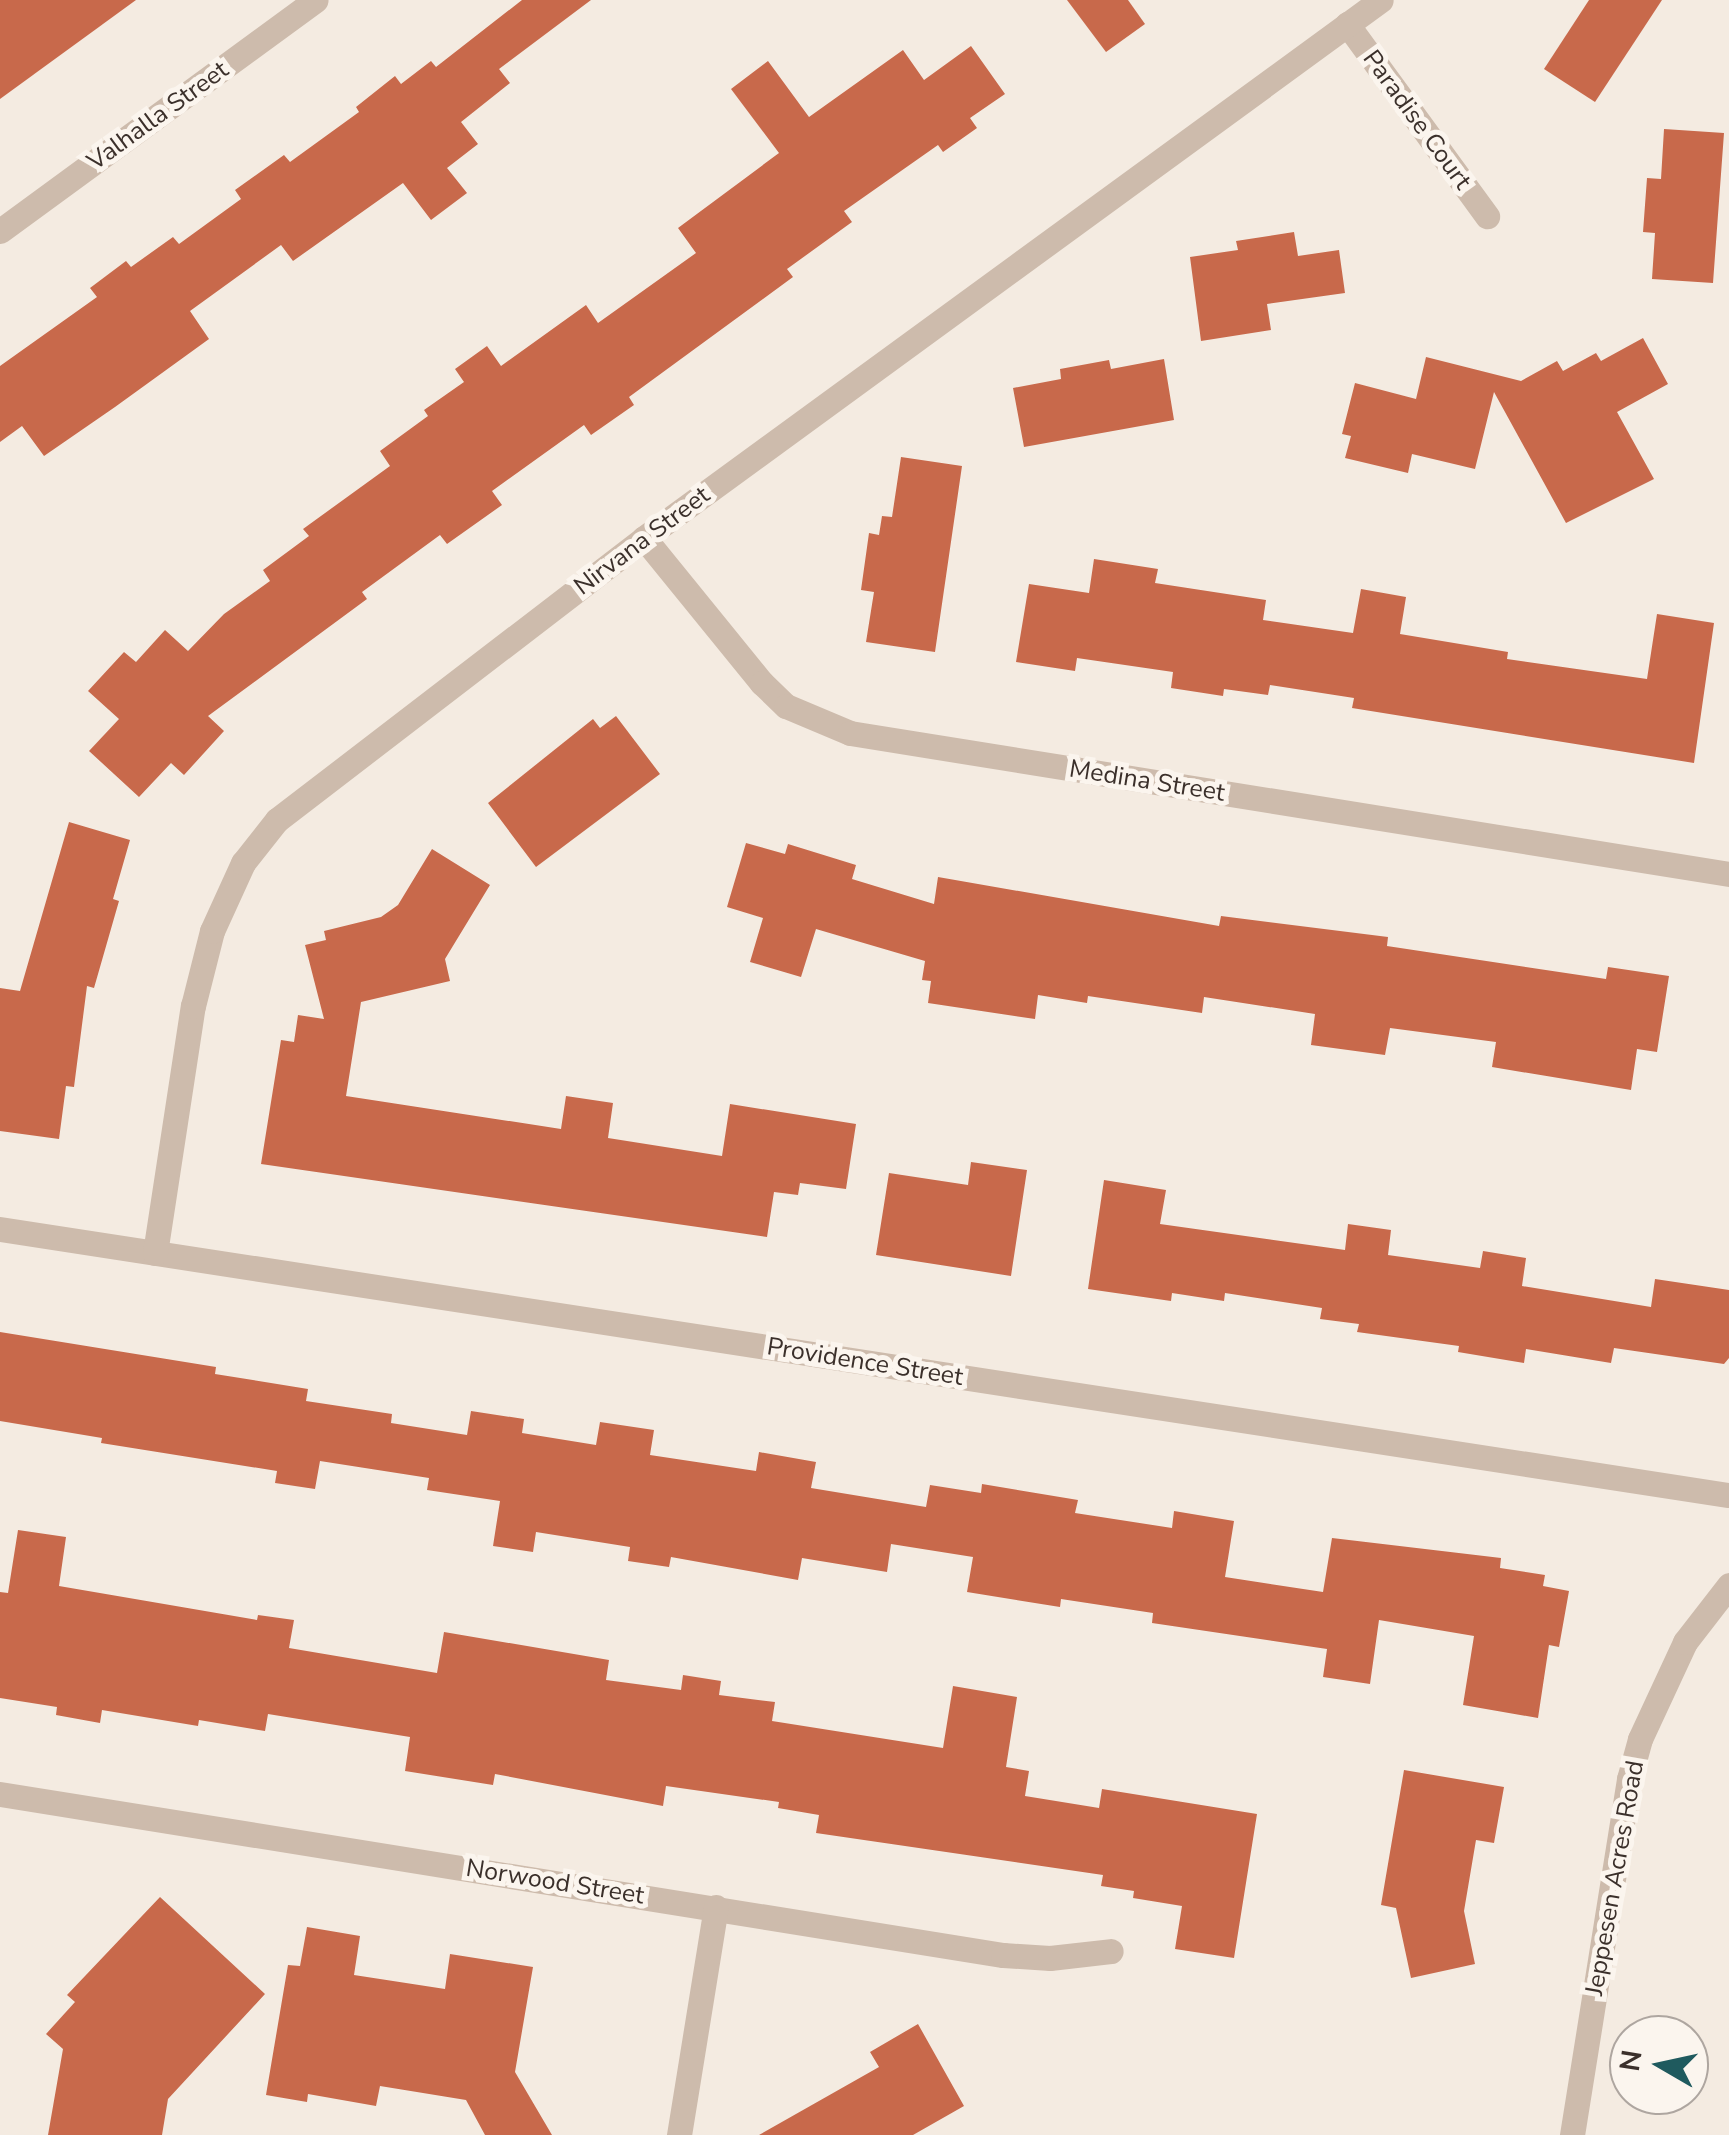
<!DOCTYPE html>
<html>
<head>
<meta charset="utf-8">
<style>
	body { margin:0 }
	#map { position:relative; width:1729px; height:2135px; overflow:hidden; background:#f4ebe1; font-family:"Nunito Sans",sans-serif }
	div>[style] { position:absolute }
	.building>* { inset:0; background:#c8694b }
	.minor>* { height:25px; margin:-12.5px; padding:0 12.5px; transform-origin:12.5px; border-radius:12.5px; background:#cdbbac }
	span { translate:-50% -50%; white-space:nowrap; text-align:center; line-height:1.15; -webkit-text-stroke:10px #fbf5ee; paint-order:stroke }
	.street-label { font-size:25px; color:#3b302b }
	.north { position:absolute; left:1609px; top:2015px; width:100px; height:100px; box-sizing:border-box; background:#fbf5ee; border:2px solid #aea6a0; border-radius:50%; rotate:279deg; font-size:28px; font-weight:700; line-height:40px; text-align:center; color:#3b302b }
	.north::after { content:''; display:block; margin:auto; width:35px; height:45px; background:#1f5a5e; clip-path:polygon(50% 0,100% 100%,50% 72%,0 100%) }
</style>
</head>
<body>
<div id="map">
	<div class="building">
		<div style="clip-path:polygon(0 0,136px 0,0 99px)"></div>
		<div style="clip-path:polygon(522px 0,591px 0,499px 69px,510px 83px,461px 122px,478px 144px,447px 168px,467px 193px,431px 220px,403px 183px,293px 261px,281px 245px,190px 311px,209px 339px,115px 407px,44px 456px,22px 426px,0 442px,0 366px,97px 297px,90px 288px,126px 261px,131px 267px,173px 237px,179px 244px,241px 199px,235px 190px,284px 155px,290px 162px,359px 112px,356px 107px,395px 76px,401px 84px,431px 61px,436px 67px)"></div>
		<div style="clip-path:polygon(1067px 0,1128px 0,1145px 24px,1106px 52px)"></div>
		<div style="clip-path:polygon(1589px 0,1662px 0,1595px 102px,1544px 69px)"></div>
		<div style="clip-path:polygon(971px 46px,1005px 94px,970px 118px,977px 128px,943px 152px,938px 145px,844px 211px,852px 222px,787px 269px,793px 277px,629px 397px,634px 405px,591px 435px,584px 425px,492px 491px,502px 505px,447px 544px,440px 535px,362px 592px,367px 599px,208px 716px,224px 731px,184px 775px,171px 763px,139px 797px,89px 751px,119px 719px,88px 691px,124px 652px,136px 662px,165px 630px,188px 651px,224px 614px,270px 581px,263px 570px,309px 536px,303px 529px,390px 466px,380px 451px,428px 416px,424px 410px,464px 382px,455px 369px,487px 346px,501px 366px,586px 305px,598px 323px,696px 253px,678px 228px,779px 153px,731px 89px,768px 61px,809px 117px,903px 50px,924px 80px)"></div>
		<div style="clip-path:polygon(1664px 129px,1724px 133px,1713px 283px,1652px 279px,1655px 233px,1643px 232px,1647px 178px,1661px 179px)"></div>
		<div style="clip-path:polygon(1294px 232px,1298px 256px,1339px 250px,1345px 293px,1267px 304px,1271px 330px,1201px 341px,1190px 257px,1238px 250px,1236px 241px)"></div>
		<div style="clip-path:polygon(1643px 338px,1668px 384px,1617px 412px,1654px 479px,1566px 523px,1494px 392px,1475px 469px,1412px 454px,1408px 473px,1345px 458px,1351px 436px,1342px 434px,1355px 383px,1416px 399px,1426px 357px,1521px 381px,1557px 361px,1563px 371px,1596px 353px,1601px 361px)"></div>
		<div style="clip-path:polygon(1164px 359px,1174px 420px,1024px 447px,1013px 388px,1061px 379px,1060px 369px,1109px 360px,1111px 369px)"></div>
		<div style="clip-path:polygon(901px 457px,962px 466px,935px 652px,866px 642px,874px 592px,861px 590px,869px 533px,879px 535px,882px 516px,892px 517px)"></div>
		<div style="clip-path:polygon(1094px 559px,1158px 569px,1155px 583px,1266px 600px,1263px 620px,1353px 633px,1361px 589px,1406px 597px,1400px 634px,1508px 652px,1507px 659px,1647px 679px,1657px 614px,1714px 623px,1694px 763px,1352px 708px,1354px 698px,1270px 685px,1268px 695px,1224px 689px,1223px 696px,1171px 688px,1173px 672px,1077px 658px,1075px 671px,1016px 662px,1029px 584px,1089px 593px)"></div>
		<div style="clip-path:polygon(616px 716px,660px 774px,536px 867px,488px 803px,593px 719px,600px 728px)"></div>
		<div style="clip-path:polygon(69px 822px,130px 840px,113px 899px,119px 901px,94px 988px,87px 986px,74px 1087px,66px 1086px,59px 1139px,0 1131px,0 988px,20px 991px)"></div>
		<div style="clip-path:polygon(746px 843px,785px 854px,788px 844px,856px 865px,852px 879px,934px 904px,938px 877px,1219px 926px,1221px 916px,1388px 937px,1387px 946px,1606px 979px,1608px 967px,1669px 976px,1657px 1052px,1637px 1049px,1631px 1090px,1492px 1067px,1496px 1042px,1390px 1028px,1385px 1055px,1311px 1045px,1315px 1014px,1204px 997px,1202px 1013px,1088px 996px,1087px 1003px,1038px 995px,1035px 1019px,928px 1003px,931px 981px,922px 980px,925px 961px,816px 929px,801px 977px,750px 962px,763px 918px,727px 907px)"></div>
		<div style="clip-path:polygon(432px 849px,490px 885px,445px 959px,450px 981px,361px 1002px,346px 1096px,561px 1129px,566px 1096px,613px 1103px,608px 1138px,722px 1156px,730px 1104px,856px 1124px,846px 1189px,800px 1183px,798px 1195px,774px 1192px,767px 1237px,261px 1164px,281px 1040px,294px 1042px,298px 1015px,324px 1019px,305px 945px,326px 940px,324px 931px,381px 917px,398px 905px)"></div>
		<div style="clip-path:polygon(971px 1162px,1027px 1170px,1011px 1276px,876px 1255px,889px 1173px,968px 1185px)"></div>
		<div style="clip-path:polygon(1104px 1180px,1166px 1190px,1160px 1224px,1345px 1250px,1348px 1224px,1391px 1230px,1388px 1255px,1480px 1268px,1483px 1251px,1526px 1258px,1522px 1286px,1651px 1307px,1655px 1279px,1729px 1290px,1729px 1358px,1724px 1364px,1614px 1348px,1611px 1363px,1526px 1349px,1524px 1363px,1458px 1352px,1459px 1346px,1357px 1332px,1359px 1324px,1320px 1319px,1322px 1308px,1225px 1293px,1224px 1301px,1172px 1293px,1171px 1301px,1088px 1289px)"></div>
		<div style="clip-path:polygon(0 1332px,216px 1367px,215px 1374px,308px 1389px,306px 1401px,392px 1414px,391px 1423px,467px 1435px,471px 1411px,524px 1419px,522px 1433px,596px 1445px,600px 1422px,654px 1430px,650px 1455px,756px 1471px,759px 1452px,816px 1462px,811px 1488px,926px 1507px,930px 1485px,981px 1493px,982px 1484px,1078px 1500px,1075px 1513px,1172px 1528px,1174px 1511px,1234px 1521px,1225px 1577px,1323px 1592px,1332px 1538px,1501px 1558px,1500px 1568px,1545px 1575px,1543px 1586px,1569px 1591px,1559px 1647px,1549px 1645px,1538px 1718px,1463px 1705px,1474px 1636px,1379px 1620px,1370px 1684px,1323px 1677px,1327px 1649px,1152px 1623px,1153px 1613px,1061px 1599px,1060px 1607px,967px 1592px,973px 1557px,891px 1544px,887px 1572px,802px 1558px,798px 1580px,671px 1557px,669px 1567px,628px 1561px,630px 1547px,536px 1532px,533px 1552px,493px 1546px,500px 1501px,427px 1490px,429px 1478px,320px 1461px,315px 1489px,275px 1483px,277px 1471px,101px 1443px,102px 1438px,0 1421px)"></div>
		<div style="clip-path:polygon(18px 1530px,66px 1537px,59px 1586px,257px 1620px,258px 1615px,294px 1620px,289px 1648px,437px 1673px,444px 1632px,609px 1660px,606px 1680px,681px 1690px,683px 1675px,721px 1681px,719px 1695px,775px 1702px,772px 1721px,943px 1748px,953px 1686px,1017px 1697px,1006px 1767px,1029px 1771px,1025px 1796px,1099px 1808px,1102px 1789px,1257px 1814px,1234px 1958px,1175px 1949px,1182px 1906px,1133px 1898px,1134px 1891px,1101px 1886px,1103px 1875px,816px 1833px,819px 1815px,778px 1808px,779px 1802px,666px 1786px,663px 1806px,495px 1774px,493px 1785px,405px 1771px,410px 1737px,268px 1714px,265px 1731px,199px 1720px,198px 1726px,102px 1710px,100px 1723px,56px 1715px,57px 1707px,0 1698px,0 1592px,8px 1593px)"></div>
		<div style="clip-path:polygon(1404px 1770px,1504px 1787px,1494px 1843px,1476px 1840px,1464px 1911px,1475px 1964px,1411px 1978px,1396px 1908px,1381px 1905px)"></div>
		<div style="clip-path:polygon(160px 1897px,265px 1994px,168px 2099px,162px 2135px,48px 2135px,63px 2049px,46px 2034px,75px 2002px,67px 1995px)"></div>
		<div style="clip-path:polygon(307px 1927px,360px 1936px,354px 1975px,445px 1989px,450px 1954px,533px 1967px,515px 2072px,552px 2135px,485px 2135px,466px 2100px,380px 2086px,376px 2106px,308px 2094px,307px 2102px,266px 2095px,288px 1965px,300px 1966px)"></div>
		<div style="clip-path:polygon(918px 2024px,964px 2106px,913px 2135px,759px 2135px,879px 2067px,870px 2052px)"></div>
	</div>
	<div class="minor">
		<div style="left:1347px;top:24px;width:238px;rotate:53.9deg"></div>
		<div style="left:0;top:231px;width:391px;rotate:-36.2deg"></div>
		<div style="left:644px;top:538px;width:187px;rotate:50.9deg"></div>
		<div style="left:762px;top:683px;width:33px;rotate:44deg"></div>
		<div style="left:786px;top:706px;width:69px;rotate:22.9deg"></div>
		<div style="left:850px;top:733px;width:890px;rotate:9.11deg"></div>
		<div style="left:0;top:1229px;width:1749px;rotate:8.75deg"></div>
		<div style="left:155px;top:1253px;width:250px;rotate:-81.3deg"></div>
		<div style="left:193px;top:1006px;width:77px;rotate:-75.8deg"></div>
		<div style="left:212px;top:931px;width:75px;rotate:-65.5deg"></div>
		<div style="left:243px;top:863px;width:55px;rotate:-51.7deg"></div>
		<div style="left:277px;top:820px;width:463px;rotate:-37.5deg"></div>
		<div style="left:644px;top:538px;width:912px;rotate:-36.13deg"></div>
		<div style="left:0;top:1794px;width:1016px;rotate:9.12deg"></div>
		<div style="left:1003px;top:1955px;width:47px;rotate:3.7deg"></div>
		<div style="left:1050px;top:1958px;width:61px;rotate:-6.5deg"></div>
		<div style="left:679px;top:2135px;width:231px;rotate:-80.8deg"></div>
		<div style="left:1572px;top:2135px;width:361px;rotate:-80.9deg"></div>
		<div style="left:1629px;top:1779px;width:41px;rotate:-74.6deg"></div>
		<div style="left:1640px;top:1739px;width:107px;rotate:-65.1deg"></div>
		<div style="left:1685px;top:1642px;width:72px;rotate:-52.3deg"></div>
	</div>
	<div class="street-label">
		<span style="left:158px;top:116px;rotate:-36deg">Valhalla Street</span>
		<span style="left:1417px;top:120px;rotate:54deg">Paradise Court</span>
		<span style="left:642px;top:541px;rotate:-37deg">Nirvana Street</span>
		<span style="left:1147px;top:781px;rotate:9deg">Medina Street</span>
		<span style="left:865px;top:1362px;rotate:9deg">Providence Street</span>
		<span style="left:1615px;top:1878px;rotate:-80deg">Jeppesen Acres Road</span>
		<span style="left:555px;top:1882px;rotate:9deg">Norwood Street</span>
	</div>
	<div class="north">N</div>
</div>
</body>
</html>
